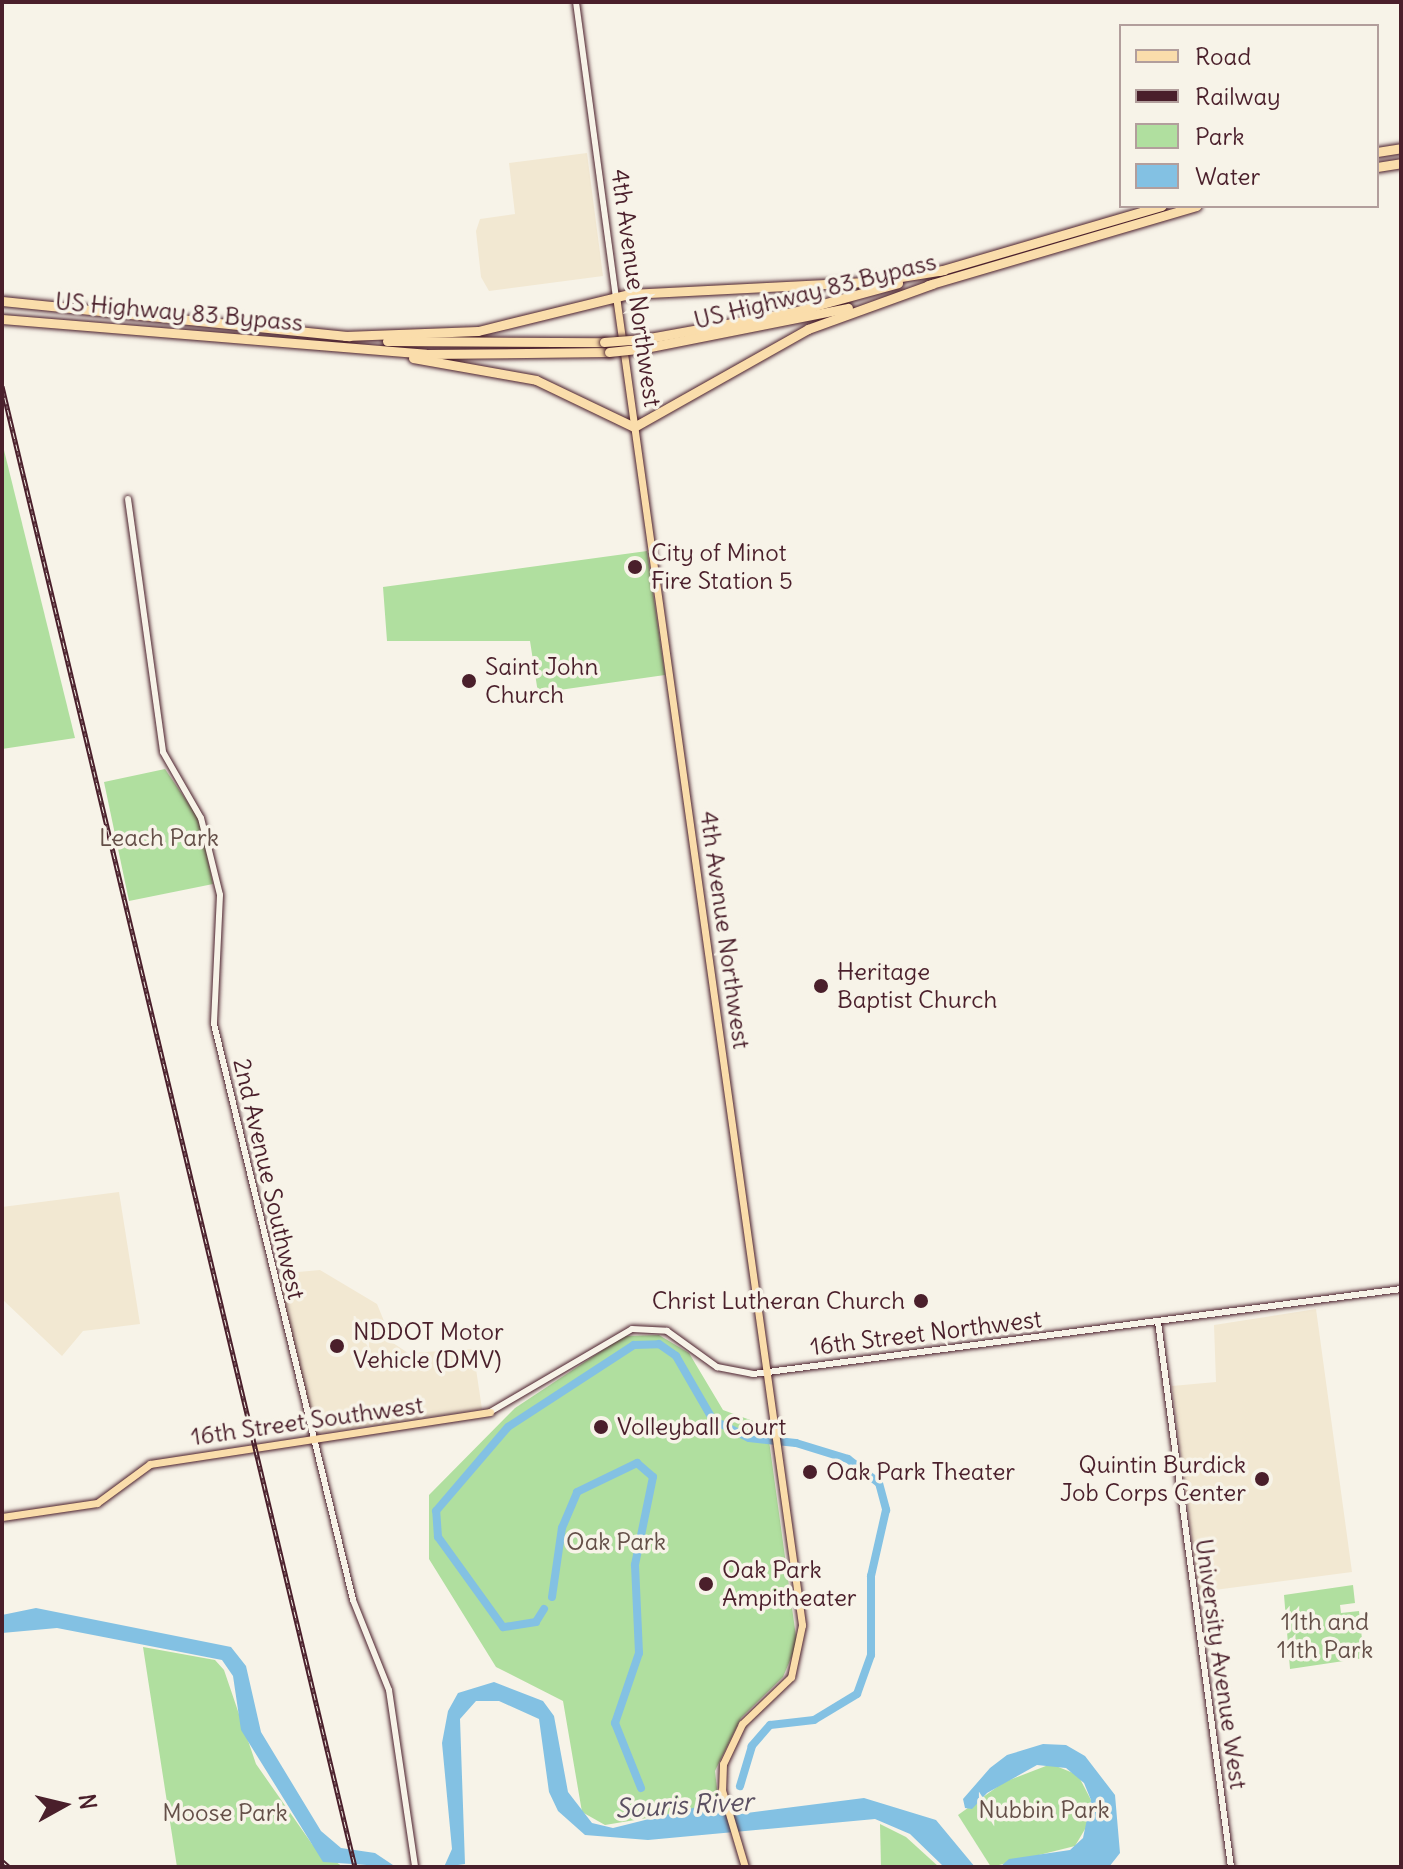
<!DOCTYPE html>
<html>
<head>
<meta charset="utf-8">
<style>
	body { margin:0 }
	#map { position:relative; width:1403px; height:1869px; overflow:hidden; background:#f7f3e8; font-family:Delius,sans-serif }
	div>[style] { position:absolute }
	.built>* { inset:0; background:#f2e8d2 }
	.green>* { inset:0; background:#b0df9f }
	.water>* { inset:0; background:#83c1e3 }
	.river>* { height:8px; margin:-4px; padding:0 4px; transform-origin:4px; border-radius:4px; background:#83c1e3 }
	.roads { filter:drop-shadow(0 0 2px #4a1f2b) drop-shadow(0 0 2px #4a1f2b) }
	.minor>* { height:6px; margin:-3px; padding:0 3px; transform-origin:3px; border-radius:3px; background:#f7f3e8 }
	.major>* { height:7px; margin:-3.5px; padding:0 3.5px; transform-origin:3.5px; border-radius:3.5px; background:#faddab }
	.highway>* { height:9px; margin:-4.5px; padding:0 4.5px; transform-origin:4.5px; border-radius:4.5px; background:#faddab }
	.rail>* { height:5px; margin-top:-2.5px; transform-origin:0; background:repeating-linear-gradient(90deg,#f7f3e8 0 6px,#4a1f2b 0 12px); box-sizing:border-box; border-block:2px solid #4a1f2b }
	.bridges { filter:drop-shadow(0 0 2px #4a1f2b) drop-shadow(0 0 2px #4a1f2b) }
	.highway-bridge>* { height:9px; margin:-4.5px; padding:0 4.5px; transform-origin:4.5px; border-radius:4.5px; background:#faddab }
	.dots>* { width:22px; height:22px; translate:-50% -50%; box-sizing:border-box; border:4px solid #f7f3e8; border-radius:50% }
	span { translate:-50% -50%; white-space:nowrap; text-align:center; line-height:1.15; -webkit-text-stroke:7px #f7f3e8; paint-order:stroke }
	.street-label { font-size:24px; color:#4a1f2b }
	.poi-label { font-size:24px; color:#4a1f2b }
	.left { translate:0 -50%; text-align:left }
	.right { translate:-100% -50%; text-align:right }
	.park-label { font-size:24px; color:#644f48 }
	.water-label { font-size:26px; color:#5b5062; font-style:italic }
	.frame { position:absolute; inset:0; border:4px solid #4a1f2b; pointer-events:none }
	.legend { position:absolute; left:1119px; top:24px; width:260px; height:184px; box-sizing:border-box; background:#f7f3e8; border:2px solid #b29e9c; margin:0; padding:10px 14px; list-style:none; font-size:24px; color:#4a1f2b }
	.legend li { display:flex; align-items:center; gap:16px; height:40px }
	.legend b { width:40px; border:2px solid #b29e9c }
	.north { position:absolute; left:24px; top:1765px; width:80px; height:80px; -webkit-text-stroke:6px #f7f3e8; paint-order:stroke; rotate:82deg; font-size:22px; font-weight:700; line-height:32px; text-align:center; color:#4a1f2b }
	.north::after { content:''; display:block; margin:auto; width:28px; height:36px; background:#4a1f2b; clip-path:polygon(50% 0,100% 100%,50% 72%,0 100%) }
</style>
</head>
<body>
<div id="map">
	<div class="built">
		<div style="clip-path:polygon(587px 153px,603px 276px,489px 291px,481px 277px,476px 231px,480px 219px,515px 214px,509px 163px)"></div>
		<div style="clip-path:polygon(119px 1192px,140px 1324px,83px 1331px,62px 1356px,2px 1299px,2px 1207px)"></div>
		<div style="clip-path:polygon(320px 1270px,377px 1304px,393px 1343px,408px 1353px,473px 1349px,482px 1409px,316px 1434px,276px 1274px)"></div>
		<div style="clip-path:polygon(1316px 1309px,1352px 1572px,1199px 1592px,1172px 1386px,1216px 1382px,1214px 1325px)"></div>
	</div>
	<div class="green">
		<div style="clip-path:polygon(2px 442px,75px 738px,2px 749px)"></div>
		<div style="clip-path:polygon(647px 551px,665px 675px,538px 693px,530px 641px,387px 641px,383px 587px)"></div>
		<div style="clip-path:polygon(165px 769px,199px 819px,213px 884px,129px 901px,104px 782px)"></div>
		<div style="clip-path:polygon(659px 1335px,689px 1353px,723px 1410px,767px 1426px,797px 1644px,783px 1677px,741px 1718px,715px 1771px,719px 1806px,605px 1825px,582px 1812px,563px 1701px,496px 1667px,429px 1559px,429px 1495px,515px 1408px,624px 1336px)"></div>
		<div style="clip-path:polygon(1353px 1585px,1355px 1603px,1340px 1605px,1341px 1613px,1359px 1611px,1364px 1658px,1290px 1669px,1284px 1595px)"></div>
		<div style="clip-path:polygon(143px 1647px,215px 1660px,224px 1670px,256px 1764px,312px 1844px,343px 1867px,177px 1867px)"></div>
		<div style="clip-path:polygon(1051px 1764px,1078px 1775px,1091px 1800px,1088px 1824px,1075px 1846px,991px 1867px,958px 1815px,1004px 1782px)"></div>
		<div style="clip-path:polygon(880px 1824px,906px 1837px,939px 1867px,881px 1867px)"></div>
	</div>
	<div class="water">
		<div style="clip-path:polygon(36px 1608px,231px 1647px,246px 1666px,261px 1732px,321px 1831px,341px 1848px,375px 1853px,396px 1867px,323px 1862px,241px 1730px,233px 1676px,222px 1660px,57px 1628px,2px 1633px,2px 1615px)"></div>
		<div style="clip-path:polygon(494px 1682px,543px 1701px,554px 1716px,568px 1792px,592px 1823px,613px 1828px,701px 1806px,739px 1814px,864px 1798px,936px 1820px,975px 1867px,944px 1867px,910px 1834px,875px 1819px,648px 1840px,585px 1835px,558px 1811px,549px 1792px,539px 1719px,499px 1701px,476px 1701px,460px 1719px,465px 1864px,444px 1867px,452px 1849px,442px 1743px,448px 1711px,458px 1693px)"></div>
		<div style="clip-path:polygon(1043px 1744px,1066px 1745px,1085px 1756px,1115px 1795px,1120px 1853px,1109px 1867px,1000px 1867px,1009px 1859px,1070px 1850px,1083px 1838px,1091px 1800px,1084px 1783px,1066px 1768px,1037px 1765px,987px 1793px,972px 1809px,965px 1808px,963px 1799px,990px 1768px,1007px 1755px)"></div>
	</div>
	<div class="river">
		<div style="left:552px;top:1597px;width:70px;rotate:-81.8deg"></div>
		<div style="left:562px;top:1528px;width:39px;rotate:-67deg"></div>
		<div style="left:577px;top:1492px;width:67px;rotate:-25.8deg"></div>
		<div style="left:637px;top:1463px;width:21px;rotate:41deg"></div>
		<div style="left:653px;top:1477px;width:90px;rotate:101.6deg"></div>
		<div style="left:635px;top:1565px;width:88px;rotate:87.4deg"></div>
		<div style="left:639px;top:1653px;width:74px;rotate:108.9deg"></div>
		<div style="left:615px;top:1723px;width:70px;rotate:68.2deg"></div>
		<div style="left:544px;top:1609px;width:15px;rotate:122deg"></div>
		<div style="left:536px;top:1622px;width:33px;rotate:171deg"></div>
		<div style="left:503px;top:1627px;width:111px;rotate:-125.8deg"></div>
		<div style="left:438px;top:1537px;width:26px;rotate:-94deg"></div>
		<div style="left:436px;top:1511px;width:111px;rotate:-49.4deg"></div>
		<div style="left:508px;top:1427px;width:150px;rotate:-33.1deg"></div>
		<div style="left:634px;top:1345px;width:25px;rotate:-2deg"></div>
		<div style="left:659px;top:1344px;width:21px;rotate:35deg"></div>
		<div style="left:676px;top:1356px;width:74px;rotate:60deg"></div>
		<div style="left:713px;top:1420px;width:40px;rotate:26.6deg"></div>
		<div style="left:749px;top:1438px;width:47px;rotate:6.1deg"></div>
		<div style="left:796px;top:1443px;width:54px;rotate:17.1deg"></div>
		<div style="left:848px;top:1459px;width:39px;rotate:38deg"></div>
		<div style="left:879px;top:1483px;width:28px;rotate:75deg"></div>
		<div style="left:886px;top:1510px;width:68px;rotate:102.8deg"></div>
		<div style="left:871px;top:1576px;width:79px;rotate:90deg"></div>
		<div style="left:871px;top:1655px;width:41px;rotate:109.7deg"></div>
		<div style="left:857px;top:1694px;width:50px;rotate:148.8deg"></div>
		<div style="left:814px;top:1720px;width:44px;rotate:173.5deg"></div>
		<div style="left:770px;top:1725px;width:28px;rotate:131deg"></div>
		<div style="left:752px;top:1746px;width:42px;rotate:106.7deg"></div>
	</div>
	<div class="roads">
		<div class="minor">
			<div style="left:576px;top:2px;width:297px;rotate:82.3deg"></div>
			<div style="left:128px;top:499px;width:255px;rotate:82.1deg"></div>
			<div style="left:163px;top:752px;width:76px;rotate:60.1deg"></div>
			<div style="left:201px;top:818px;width:79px;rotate:76.1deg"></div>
			<div style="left:220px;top:895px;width:129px;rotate:92.7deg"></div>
			<div style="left:214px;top:1024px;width:593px;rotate:76.43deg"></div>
			<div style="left:353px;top:1600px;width:97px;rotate:68.2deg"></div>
			<div style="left:389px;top:1690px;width:179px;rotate:81.6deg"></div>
			<div style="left:1158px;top:1322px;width:550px;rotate:82.37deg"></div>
			<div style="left:490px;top:1412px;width:164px;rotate:-30.3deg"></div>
			<div style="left:632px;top:1329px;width:35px;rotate:3deg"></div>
			<div style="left:667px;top:1331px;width:62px;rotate:35.8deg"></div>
			<div style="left:717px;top:1367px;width:37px;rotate:11deg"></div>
			<div style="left:753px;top:1374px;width:654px;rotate:-7.47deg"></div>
		</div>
		<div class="major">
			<div style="left:616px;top:296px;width:1342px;rotate:82.03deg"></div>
			<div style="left:802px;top:1625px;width:53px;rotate:101.9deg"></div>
			<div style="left:791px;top:1677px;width:68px;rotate:136.2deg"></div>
			<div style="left:742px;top:1724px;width:44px;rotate:115.4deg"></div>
			<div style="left:723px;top:1764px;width:26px;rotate:92deg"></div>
			<div style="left:722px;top:1790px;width:80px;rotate:73.4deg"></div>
			<div style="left:2px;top:1517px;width:96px;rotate:-8.4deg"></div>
			<div style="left:97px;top:1503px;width:66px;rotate:-36.3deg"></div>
			<div style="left:150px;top:1464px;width:344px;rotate:-8.7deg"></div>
		</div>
		<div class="highway">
			<div style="left:1377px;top:152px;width:24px;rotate:-9deg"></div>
			<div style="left:1377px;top:167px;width:24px;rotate:-9deg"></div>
			<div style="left:939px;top:271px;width:232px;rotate:-16.3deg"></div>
			<div style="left:928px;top:285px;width:280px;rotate:-16.4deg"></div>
			<div style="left:2px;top:301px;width:349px;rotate:5.8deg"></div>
			<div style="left:2px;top:319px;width:425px;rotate:4.7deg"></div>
			<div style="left:426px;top:354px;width:183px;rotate:-0.6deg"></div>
			<div style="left:345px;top:336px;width:133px;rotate:-2.2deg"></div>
			<div style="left:478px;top:331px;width:155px;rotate:-13.8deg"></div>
			<div style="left:629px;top:294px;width:241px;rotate:-2.9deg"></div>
			<div style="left:870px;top:282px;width:75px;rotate:-9.2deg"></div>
			<div style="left:644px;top:339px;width:151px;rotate:-10.3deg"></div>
			<div style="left:793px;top:312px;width:109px;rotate:-15.4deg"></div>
			<div style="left:387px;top:341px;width:217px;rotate:0.3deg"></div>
			<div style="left:640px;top:349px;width:212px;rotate:-11.2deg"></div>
			<div style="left:413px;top:358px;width:125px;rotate:10.1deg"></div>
			<div style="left:536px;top:380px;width:109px;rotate:25.6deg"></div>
			<div style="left:634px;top:427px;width:200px;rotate:-29.4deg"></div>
			<div style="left:808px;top:329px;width:132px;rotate:-19.9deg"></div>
		</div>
	</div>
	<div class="rail">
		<div style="left:2px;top:386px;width:1522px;rotate:76.59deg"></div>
		<div style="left:2px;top:1861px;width:9px;rotate:41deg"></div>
	</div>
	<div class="bridges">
		<div class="highway-bridge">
			<div style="left:604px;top:342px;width:40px;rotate:-4.3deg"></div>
			<div style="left:609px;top:352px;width:31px;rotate:-6deg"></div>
		</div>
	</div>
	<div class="dots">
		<div style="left:635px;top:567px;background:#4a1f2b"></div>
		<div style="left:469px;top:681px;background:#4a1f2b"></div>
		<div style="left:821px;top:986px;background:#4a1f2b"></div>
		<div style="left:921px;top:1301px;background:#4a1f2b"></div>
		<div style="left:337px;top:1346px;background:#4a1f2b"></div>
		<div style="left:601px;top:1427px;background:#4a1f2b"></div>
		<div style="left:810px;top:1472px;background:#4a1f2b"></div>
		<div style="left:1262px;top:1479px;background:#4a1f2b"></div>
		<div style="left:706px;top:1584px;background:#4a1f2b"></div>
	</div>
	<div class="street-label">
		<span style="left:636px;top:288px;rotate:82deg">4th Avenue Northwest</span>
		<span style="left:815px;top:291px;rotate:-14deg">US Highway 83 Bypass</span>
		<span style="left:179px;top:312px;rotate:5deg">US Highway 83 Bypass</span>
		<span style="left:725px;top:930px;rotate:82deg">4th Avenue Northwest</span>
		<span style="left:269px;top:1179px;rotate:77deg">2nd Avenue Southwest</span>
		<span style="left:926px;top:1333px;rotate:-7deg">16th Street Northwest</span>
		<span style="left:307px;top:1421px;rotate:-8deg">16th Street Southwest</span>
		<span style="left:1221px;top:1664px;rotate:82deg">University Avenue West</span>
	</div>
	<div class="poi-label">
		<span class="left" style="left:651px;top:567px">City of Minot<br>Fire Station 5</span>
		<span class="left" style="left:485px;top:681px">Saint John<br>Church</span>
		<span class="left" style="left:837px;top:986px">Heritage<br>Baptist Church</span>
		<span class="right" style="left:905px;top:1301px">Christ Lutheran Church</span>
		<span class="left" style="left:353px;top:1346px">NDDOT Motor<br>Vehicle (DMV)</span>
		<span class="left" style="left:617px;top:1427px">Volleyball Court</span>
		<span class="right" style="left:1246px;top:1479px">Quintin Burdick<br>Job Corps Center</span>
		<span class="left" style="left:826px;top:1472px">Oak Park Theater</span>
		<span class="left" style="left:722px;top:1584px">Oak Park<br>Ampitheater</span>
	</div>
	<div class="park-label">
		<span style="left:159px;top:838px">Leach Park</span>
		<span style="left:616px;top:1542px">Oak Park</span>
		<span style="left:1325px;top:1636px">11th and<br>11th Park</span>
		<span style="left:1044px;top:1810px">Nubbin Park</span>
		<span style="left:225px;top:1813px">Moose Park</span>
	</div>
	<div class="water-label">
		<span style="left:684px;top:1805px;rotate:-3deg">Souris River</span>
	</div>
	<div class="frame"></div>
	<ul class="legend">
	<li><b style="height:10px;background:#faddab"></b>Road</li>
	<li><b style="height:10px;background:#4a1f2b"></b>Railway</li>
	<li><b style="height:22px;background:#b0df9f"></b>Park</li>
	<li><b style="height:22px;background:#83c1e3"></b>Water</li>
	</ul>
	<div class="north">N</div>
</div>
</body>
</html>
